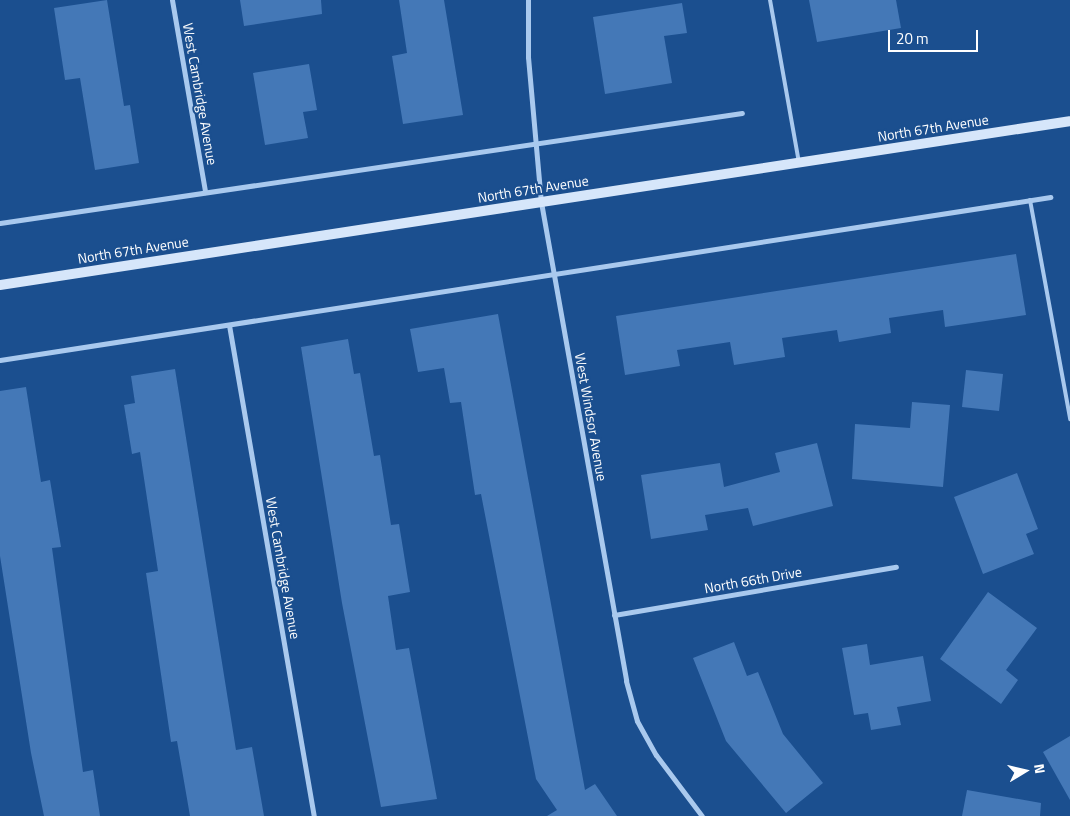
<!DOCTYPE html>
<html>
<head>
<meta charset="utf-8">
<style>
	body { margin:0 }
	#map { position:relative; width:1070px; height:816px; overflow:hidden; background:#1b4f8f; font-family:"Titillium Web",sans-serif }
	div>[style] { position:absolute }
	.building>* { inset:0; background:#4478b7 }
	.service>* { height:4px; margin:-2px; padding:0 2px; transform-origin:2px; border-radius:2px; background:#a9c9ee }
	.minor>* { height:5px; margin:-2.5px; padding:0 2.5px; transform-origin:2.5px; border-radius:2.5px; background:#a9c9ee }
	.secondary>* { height:10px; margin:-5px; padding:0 5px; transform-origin:5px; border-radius:5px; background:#d6e6fa }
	span { translate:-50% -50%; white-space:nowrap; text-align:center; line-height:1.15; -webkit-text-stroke:4px #1b4f8f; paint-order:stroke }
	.street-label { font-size:14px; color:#fff }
	.north { position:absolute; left:1000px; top:746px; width:50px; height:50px; -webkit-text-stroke:4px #1b4f8f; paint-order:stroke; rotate:81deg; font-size:14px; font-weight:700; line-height:20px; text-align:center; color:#fff }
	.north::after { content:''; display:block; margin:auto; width:18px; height:22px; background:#fff; clip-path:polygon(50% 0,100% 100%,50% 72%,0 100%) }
	.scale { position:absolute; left:888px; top:30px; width:90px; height:22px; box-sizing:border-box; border:2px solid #fff; border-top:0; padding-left:6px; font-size:15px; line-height:18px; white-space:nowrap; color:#fff; -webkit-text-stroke:4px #1b4f8f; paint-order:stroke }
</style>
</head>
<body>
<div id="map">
	<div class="building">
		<div style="clip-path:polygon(107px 0,124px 106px,130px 105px,139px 163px,95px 170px,80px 78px,65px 80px,54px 8px)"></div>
		<div style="clip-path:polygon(240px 0,321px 0,322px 14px,244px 26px)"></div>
		<div style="clip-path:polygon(399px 0,444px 0,463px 115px,403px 124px,392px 56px,407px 53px)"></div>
		<div style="clip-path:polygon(809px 0,896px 0,901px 28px,817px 42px)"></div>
		<div style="clip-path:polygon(682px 3px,687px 33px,664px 36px,672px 83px,605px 94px,593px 17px)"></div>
		<div style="clip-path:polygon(309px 64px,317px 110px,303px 112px,308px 138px,265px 145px,253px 73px)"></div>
		<div style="clip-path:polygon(1016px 254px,1026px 315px,945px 327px,943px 310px,889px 318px,891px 333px,839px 342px,837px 330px,782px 338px,785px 357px,734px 365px,730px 342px,677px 350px,680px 366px,625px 375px,616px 316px)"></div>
		<div style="clip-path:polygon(498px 314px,585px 790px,595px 784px,617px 816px,547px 816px,557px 810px,536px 779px,481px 494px,475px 495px,461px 402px,450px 403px,444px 368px,418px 372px,410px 329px)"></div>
		<div style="clip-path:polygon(348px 339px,354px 374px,360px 373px,374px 456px,380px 455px,391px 525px,399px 524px,410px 592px,388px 596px,396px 650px,409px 648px,437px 799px,381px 807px,342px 603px,301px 347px)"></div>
		<div style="clip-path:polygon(175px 369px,236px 750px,252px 747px,264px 816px,190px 816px,177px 741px,171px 742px,146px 573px,158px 571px,140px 452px,132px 454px,124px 405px,135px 403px,131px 376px)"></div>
		<div style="clip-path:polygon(966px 370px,1003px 374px,999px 411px,962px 407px)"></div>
		<div style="clip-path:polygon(26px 387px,41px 482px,50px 480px,61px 547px,52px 548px,83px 772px,93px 770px,100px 816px,44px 816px,31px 753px,0 556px,0 391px)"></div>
		<div style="clip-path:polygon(912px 402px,950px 405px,943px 487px,852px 479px,855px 424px,910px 428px)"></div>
		<div style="clip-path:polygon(817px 443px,833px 506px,753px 526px,748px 508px,705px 515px,708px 530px,651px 539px,641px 475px,720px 463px,724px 487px,780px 472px,775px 453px)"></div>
		<div style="clip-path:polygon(1017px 473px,1038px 529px,1026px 534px,1034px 554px,983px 574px,954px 497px)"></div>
		<div style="clip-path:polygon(988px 592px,1037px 628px,1006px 670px,1018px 680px,1001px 704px,940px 659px)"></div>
		<div style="clip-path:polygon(734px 642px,747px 676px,758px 672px,783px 734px,823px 783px,786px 813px,726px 741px,693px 658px)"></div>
		<div style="clip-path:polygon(867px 644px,870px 665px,923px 656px,931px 701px,897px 707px,901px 725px,871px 730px,868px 713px,854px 715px,842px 648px)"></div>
		<div style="clip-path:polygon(1070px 736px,1070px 800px,1043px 752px)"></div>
		<div style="clip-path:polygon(967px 790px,1041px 803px,1040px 816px,962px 816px)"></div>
	</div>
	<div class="service">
		<div style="left:770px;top:0;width:165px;rotate:79.9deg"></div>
		<div style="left:1030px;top:200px;width:223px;rotate:79.6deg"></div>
	</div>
	<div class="minor">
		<div style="left:172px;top:0;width:195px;rotate:80.2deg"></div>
		<div style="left:528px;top:0;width:57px;rotate:90deg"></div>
		<div style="left:528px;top:57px;width:146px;rotate:84.9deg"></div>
		<div style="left:541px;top:202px;width:486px;rotate:79.9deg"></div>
		<div style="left:626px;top:681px;width:41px;rotate:74.6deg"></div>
		<div style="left:637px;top:721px;width:39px;rotate:61deg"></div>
		<div style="left:656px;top:755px;width:76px;rotate:53deg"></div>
		<div style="left:0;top:223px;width:750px;rotate:-8.43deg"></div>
		<div style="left:229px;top:325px;width:498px;rotate:80.2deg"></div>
		<div style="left:0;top:360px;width:1063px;rotate:-8.82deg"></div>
		<div style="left:614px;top:615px;width:286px;rotate:-9.7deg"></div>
	</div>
	<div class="secondary">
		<div style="left:0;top:285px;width:1082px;rotate:-8.71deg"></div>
	</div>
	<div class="street-label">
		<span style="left:200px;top:94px;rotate:80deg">West Cambridge Avenue</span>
		<span style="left:933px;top:128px;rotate:-9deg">North 67th Avenue</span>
		<span style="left:533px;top:189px;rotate:-9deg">North 67th Avenue</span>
		<span style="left:133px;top:250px;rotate:-9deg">North 67th Avenue</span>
		<span style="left:591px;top:417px;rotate:80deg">West Windsor Avenue</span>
		<span style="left:283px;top:568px;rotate:80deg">West Cambridge Avenue</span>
		<span style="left:753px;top:580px;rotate:-10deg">North 66th Drive</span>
	</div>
	<div class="north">N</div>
	<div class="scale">20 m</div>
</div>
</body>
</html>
